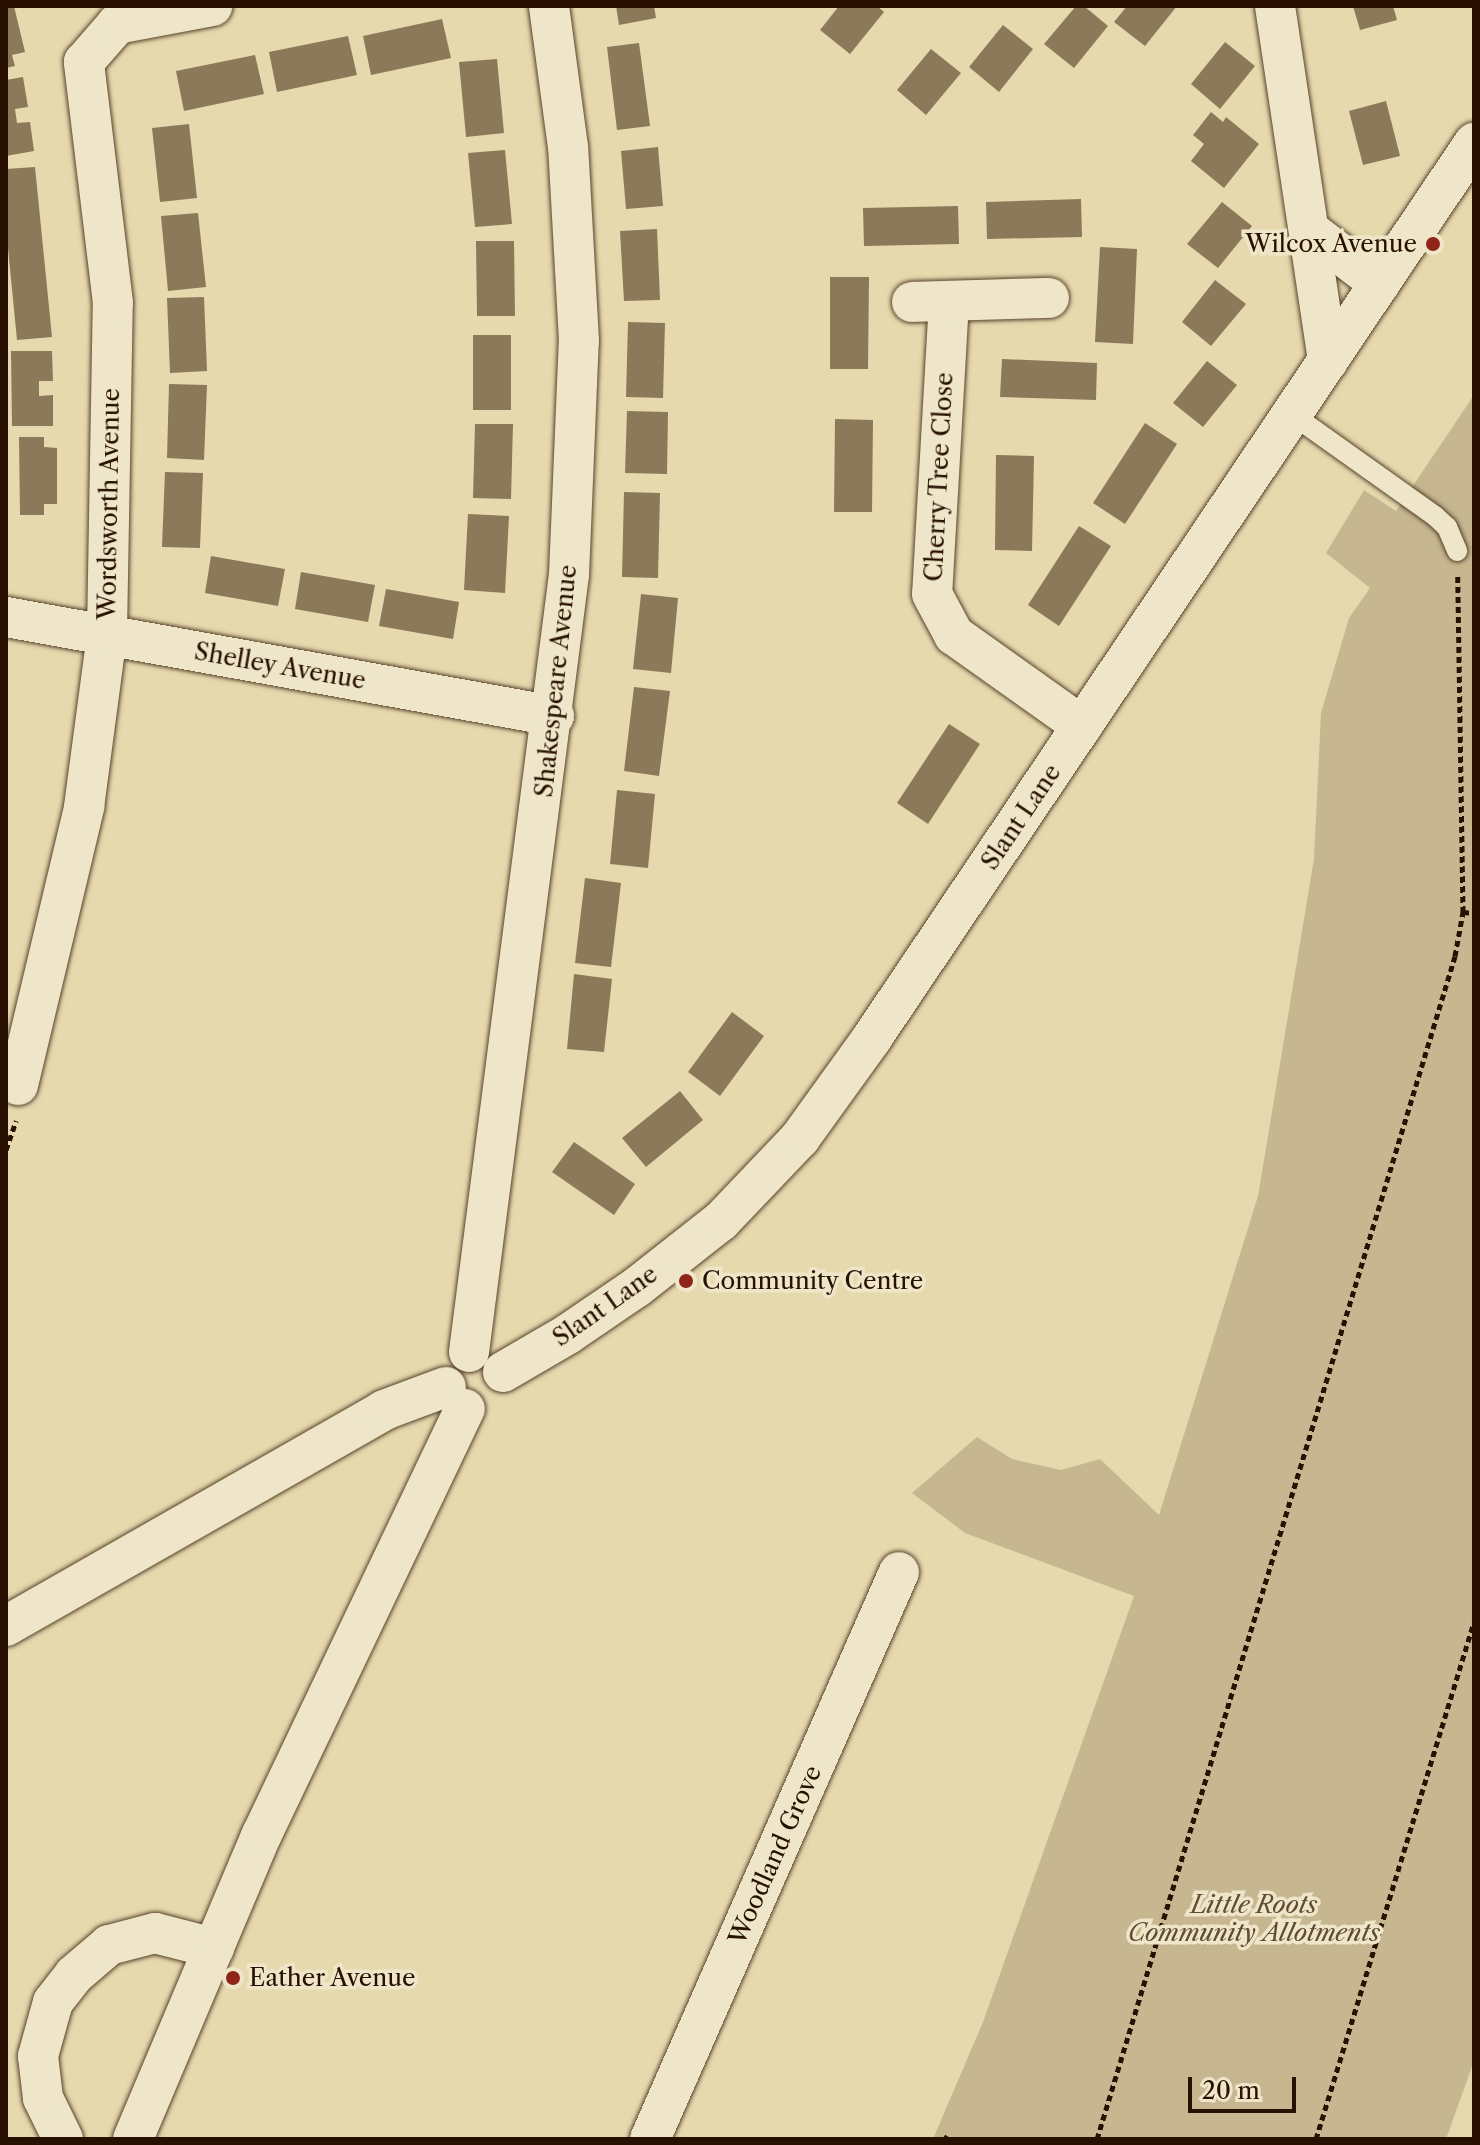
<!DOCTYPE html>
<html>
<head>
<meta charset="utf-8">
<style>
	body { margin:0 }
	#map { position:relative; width:1480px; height:2145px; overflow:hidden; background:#e6d9ad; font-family:"Libre Caslon Text",serif }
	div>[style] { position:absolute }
	.green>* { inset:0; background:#c6b790 }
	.building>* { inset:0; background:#8b795a }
	.path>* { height:5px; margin-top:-2.5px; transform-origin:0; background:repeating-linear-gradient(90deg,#291101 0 6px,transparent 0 10px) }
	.roads { filter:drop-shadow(0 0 2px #58432c) drop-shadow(0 0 2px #58432c) }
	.lane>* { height:20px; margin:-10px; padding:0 10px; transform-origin:10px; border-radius:10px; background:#efe6ca }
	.street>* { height:40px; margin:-20px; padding:0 20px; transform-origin:20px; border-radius:20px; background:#efe6ca }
	.dots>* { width:22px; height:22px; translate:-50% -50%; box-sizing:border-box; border:4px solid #efe6ca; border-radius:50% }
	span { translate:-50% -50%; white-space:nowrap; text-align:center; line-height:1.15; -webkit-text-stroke:7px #efe6ca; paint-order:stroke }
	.poi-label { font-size:24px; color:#291101 }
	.right { translate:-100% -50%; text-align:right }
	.left { translate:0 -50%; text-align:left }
	.street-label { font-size:24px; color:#291101 }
	.park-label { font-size:24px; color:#604b33; font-style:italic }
	.frame { position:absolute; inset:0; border:8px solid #291101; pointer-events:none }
	.scale { position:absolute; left:1188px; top:2077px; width:108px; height:36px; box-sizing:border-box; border:4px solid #291101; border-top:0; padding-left:10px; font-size:24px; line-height:28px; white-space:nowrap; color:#291101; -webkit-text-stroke:6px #efe6ca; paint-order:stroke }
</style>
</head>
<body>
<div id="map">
	<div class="green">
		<div style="clip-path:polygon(1474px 395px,1474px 2061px,1446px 2139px,933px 2139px,983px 2022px,1134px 1596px,965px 1533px,912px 1493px,977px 1437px,1012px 1459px,1061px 1470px,1100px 1459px,1159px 1515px,1258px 1196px,1314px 859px,1321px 713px,1349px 618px,1370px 588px,1326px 553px,1364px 490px,1396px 511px)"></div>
	</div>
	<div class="building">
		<div style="clip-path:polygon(6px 6px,14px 6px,25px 52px,12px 55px,15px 66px,6px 68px)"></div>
		<div style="clip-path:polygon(616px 6px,654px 6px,656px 18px,619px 25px)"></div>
		<div style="clip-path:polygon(839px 6px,877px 6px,884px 12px,850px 54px,820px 30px)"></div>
		<div style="clip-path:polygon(1076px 6px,1084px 6px,1108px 26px,1074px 68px,1044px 44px)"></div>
		<div style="clip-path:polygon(1127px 6px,1177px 6px,1145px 46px,1114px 22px)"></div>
		<div style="clip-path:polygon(1353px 6px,1393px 6px,1397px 20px,1360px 30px)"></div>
		<div style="clip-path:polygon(442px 19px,451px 58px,371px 75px,363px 36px)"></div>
		<div style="clip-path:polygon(1003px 25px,1033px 49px,999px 92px,969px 67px)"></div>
		<div style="clip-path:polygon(348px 36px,357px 75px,277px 92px,269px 52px)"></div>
		<div style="clip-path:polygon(1225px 42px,1255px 66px,1220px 109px,1191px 84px)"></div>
		<div style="clip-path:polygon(639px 43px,650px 126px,617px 130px,607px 47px)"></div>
		<div style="clip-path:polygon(931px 49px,961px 73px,926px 115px,897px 90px)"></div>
		<div style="clip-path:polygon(255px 55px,264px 94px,184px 111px,176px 71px)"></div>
		<div style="clip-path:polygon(497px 59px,504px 133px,466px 137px,459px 62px)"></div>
		<div style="clip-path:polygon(23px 77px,28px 107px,15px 109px,17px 123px,30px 122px,34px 151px,6px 156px,6px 80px)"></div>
		<div style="clip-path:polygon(1386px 101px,1400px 156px,1363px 165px,1349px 111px)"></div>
		<div style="clip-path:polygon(1211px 112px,1223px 122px,1226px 117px,1259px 144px,1224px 188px,1191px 161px,1204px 144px,1193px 135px)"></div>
		<div style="clip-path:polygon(189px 124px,197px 198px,160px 202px,152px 128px)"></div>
		<div style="clip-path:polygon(658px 147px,663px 206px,626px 209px,621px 151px)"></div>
		<div style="clip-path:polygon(505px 150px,512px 224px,475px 227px,468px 153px)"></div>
		<div style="clip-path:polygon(35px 167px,52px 337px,17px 340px,6px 228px,6px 169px)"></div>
		<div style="clip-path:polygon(1081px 199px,1082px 237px,987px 239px,986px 202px)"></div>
		<div style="clip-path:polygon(1222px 202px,1252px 226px,1218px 268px,1187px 244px)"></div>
		<div style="clip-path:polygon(958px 206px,959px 244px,864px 246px,863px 208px)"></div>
		<div style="clip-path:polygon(198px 213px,206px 287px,168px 291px,161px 216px)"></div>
		<div style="clip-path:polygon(657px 229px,660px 300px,624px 301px,620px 231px)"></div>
		<div style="clip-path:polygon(476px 241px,514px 241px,515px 316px,477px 316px)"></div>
		<div style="clip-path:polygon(1100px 247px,1137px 249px,1133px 344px,1095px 342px)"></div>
		<div style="clip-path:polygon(830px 277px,869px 277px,868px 369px,830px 369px)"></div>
		<div style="clip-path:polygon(1215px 280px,1246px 304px,1211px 346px,1182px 322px)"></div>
		<div style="clip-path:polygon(204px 297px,207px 371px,170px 373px,167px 298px)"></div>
		<div style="clip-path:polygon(628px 322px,665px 323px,663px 398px,626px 397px)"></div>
		<div style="clip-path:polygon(473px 335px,511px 335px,511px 410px,473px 410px)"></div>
		<div style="clip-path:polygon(11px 351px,52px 351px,53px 381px,39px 381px,39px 396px,53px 395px,53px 426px,12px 426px)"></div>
		<div style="clip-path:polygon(1002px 359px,1097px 363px,1096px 400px,1000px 397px)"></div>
		<div style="clip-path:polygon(1207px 361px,1237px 385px,1203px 427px,1173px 403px)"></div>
		<div style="clip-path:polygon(169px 384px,207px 385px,204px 460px,167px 458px)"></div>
		<div style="clip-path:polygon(627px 411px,668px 412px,667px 474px,625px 473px)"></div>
		<div style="clip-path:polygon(835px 419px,873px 420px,872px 512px,834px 512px)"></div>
		<div style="clip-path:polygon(1145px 423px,1177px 444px,1125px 524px,1093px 503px)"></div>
		<div style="clip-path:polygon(475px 424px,513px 424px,511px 499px,473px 498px)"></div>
		<div style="clip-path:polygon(19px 437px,44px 437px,44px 447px,57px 448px,57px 504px,44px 504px,44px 515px,20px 515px)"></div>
		<div style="clip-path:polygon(996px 455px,1034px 456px,1032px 551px,995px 550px)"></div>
		<div style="clip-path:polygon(165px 472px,203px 473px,200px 548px,162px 547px)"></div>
		<div style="clip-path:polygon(624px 492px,660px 493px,658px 578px,622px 577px)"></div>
		<div style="clip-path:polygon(468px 514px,509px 516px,505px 593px,464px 590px)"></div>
		<div style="clip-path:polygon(1079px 526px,1111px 546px,1059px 626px,1028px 605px)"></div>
		<div style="clip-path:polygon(211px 556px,285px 569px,278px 606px,205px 593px)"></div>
		<div style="clip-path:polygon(301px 572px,375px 585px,368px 622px,295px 609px)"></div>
		<div style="clip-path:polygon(386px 589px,459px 602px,453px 639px,379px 626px)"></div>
		<div style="clip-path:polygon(641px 594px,678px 598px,671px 673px,633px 669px)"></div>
		<div style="clip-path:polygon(634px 687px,670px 691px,659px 776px,624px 771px)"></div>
		<div style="clip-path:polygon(949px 724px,980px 744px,928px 824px,897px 803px)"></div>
		<div style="clip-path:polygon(617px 790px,655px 794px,648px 868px,610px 864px)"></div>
		<div style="clip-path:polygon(585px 878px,621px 883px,611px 967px,575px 963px)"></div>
		<div style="clip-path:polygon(574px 974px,612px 979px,604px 1052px,567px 1049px)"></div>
		<div style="clip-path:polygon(732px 1012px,764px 1036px,720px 1096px,688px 1072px)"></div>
		<div style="clip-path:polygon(680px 1091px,703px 1120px,646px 1167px,622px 1138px)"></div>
		<div style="clip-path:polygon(574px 1142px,635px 1184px,614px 1215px,552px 1172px)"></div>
	</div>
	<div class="path">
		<div style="left:1463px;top:912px;width:11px;rotate:5deg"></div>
		<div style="left:6px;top:1150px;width:31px;rotate:-71deg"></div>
		<div style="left:945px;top:2139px;width:4px;rotate:-56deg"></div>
		<div style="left:1097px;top:2139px;width:1236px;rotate:-73.16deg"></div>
		<div style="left:1455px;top:956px;width:45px;rotate:-79.7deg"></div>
		<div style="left:1463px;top:912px;width:336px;rotate:-90.9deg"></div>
		<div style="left:1316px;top:2139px;width:541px;rotate:-73.01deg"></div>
	</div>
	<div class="roads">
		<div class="lane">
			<div style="left:1293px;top:415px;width:174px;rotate:35.4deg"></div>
			<div style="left:1435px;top:516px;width:16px;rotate:43deg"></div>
			<div style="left:1447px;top:527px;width:26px;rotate:67deg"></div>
		</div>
		<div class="street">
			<div style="left:1275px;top:6px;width:359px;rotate:81.5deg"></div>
			<div style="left:1309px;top:230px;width:89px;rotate:37.3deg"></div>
			<div style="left:949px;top:301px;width:293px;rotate:93.3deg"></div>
			<div style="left:932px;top:594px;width:47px;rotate:61.8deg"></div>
			<div style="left:954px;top:635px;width:157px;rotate:35.4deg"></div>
			<div style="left:912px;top:302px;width:137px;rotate:-1.7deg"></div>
			<div style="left:6px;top:617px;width:557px;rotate:10.24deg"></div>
			<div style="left:18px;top:1085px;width:286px;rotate:-76.6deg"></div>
			<div style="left:84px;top:807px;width:175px;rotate:-82.4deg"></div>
			<div style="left:107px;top:634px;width:331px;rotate:-89deg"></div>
			<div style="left:113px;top:303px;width:243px;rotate:-96.9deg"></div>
			<div style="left:84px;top:62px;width:50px;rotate:-49deg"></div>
			<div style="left:117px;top:24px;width:97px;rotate:-10.7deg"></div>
			<div style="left:469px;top:1352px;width:783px;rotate:-82.67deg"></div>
			<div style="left:569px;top:575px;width:234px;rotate:-87.6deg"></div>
			<div style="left:579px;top:341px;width:194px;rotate:-93.2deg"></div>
			<div style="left:568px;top:147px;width:142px;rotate:-97.7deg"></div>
			<div style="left:503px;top:1372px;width:75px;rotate:-30.3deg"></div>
			<div style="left:568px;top:1334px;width:83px;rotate:-34.3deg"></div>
			<div style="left:637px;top:1287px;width:107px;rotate:-38.2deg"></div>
			<div style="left:721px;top:1221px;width:115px;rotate:-46.4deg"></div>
			<div style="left:800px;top:1138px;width:123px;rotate:-54.2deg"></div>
			<div style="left:872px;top:1038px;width:1079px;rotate:-56.07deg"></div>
			<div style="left:6px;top:1626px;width:435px;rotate:-29.7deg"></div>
			<div style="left:384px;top:1410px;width:66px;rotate:-20.4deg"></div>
			<div style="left:63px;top:2139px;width:46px;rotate:-116deg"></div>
			<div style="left:43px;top:2098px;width:42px;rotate:-96.8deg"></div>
			<div style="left:38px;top:2056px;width:56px;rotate:-74.5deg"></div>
			<div style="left:53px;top:2002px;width:34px;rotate:-52deg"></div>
			<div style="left:74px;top:1975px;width:46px;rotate:-40.6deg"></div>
			<div style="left:109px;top:1945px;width:48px;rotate:-14.6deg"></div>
			<div style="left:155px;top:1933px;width:61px;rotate:14.3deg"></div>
			<div style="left:133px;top:2139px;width:331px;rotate:-67.1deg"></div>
			<div style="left:262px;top:1834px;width:471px;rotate:-64.5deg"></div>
			<div style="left:650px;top:2139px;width:619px;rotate:-66.29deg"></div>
		</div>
	</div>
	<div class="dots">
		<div style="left:1433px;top:244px;background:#8f2418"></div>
		<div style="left:686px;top:1281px;background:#8f2418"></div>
		<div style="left:233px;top:1978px;background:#8f2418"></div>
	</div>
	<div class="poi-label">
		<span class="right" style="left:1417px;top:244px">Wilcox Avenue</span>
		<span class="left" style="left:702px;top:1281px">Community Centre</span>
		<span class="left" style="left:249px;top:1978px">Eather Avenue</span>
	</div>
	<div class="street-label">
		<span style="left:939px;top:477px;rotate:-87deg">Cherry Tree Close</span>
		<span style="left:109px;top:504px;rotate:-89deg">Wordsworth Avenue</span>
		<span style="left:280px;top:666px;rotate:10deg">Shelley Avenue</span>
		<span style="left:556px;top:681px;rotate:-84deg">Shakespeare Avenue</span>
		<span style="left:1021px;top:817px;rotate:-56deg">Slant Lane</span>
		<span style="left:605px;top:1306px;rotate:-35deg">Slant Lane</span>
		<span style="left:775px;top:1855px;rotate:-66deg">Woodland Grove</span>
	</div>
	<div class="park-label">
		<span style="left:1254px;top:1919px">Little Roots<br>Community Allotments</span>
	</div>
	<div class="frame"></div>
	<div class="scale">20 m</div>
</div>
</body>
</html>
